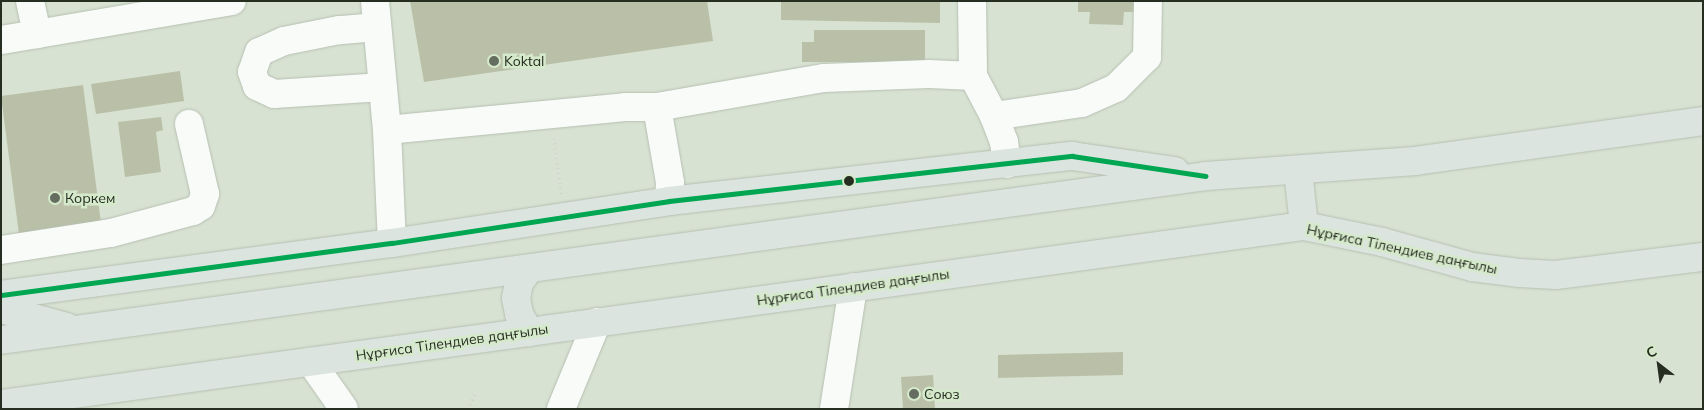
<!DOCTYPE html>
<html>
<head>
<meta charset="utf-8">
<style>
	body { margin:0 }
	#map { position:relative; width:1704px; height:410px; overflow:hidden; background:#d7e2d2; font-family:Mulish,sans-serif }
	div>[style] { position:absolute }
	.building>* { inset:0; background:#b9c0a7 }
	.path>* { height:3px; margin-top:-1.5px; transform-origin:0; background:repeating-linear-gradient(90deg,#cfd3cf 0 1px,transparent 0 5px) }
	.roads { filter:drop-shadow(0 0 1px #b6bfb2) drop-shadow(0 0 1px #b6bfb2) }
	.minor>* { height:28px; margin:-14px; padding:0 14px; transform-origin:14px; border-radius:14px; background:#f9fbf8 }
	.major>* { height:28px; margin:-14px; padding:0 14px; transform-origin:14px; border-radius:14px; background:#dbe4de }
	.bus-1>* { height:5px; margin:-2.5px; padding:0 2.5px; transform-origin:2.5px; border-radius:2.5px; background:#00a651 }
	.dots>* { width:14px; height:14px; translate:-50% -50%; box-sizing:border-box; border:2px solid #d5e9cb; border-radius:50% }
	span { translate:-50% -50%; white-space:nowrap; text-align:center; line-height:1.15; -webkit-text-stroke:5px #d5e9cb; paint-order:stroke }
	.poi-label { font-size:14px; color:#262e22 }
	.left { translate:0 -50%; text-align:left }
	.street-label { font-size:14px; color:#262e22 }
	.frame { position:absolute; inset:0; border:2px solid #262e22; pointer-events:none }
	.north { position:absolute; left:1634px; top:340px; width:50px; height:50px; -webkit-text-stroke:4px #d5e9cb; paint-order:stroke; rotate:330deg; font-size:14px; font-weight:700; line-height:20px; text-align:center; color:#262e22 }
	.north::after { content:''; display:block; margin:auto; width:18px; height:22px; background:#262e22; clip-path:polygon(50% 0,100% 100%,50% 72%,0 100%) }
</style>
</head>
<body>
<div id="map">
	<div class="building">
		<div style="clip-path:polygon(410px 1px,707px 1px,713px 41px,424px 82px)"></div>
		<div style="clip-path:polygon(781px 1px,940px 1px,940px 23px,781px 20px)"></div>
		<div style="clip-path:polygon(1078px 1px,1137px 1px,1137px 12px,1124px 12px,1123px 25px,1089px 24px,1090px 12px,1078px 12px)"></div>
		<div style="clip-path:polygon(814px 30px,925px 30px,925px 62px,802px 62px,802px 42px,814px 42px)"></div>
		<div style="clip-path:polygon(180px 71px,184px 101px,96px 114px,91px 84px)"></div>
		<div style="clip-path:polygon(83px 85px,101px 223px,19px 234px,1px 96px)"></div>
		<div style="clip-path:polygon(161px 117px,163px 130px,156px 132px,161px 172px,125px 177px,118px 122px)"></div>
		<div style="clip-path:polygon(1123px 352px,1123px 375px,998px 378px,998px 355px)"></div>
		<div style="clip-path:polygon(933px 375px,935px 409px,903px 409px,901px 377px)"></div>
	</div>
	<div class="path">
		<div style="left:554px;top:138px;width:56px;rotate:82.9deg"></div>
		<div style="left:468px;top:409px;width:19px;rotate:-65deg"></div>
	</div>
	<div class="roads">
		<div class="minor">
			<div style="left:30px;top:1px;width:34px;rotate:78deg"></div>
			<div style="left:375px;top:1px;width:130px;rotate:84.7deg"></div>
			<div style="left:387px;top:130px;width:113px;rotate:87.5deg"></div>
			<div style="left:972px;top:1px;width:75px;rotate:89.2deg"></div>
			<div style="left:973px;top:76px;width:45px;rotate:62.3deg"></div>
			<div style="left:994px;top:116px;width:28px;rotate:69deg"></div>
			<div style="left:1004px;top:142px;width:22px;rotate:82deg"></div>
			<div style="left:377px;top:27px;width:38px;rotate:175deg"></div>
			<div style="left:339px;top:30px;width:56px;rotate:168.7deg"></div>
			<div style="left:284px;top:41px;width:27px;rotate:156deg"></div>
			<div style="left:259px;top:52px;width:21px;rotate:109deg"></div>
			<div style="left:252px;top:72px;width:15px;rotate:70deg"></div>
			<div style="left:257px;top:86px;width:19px;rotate:25deg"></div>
			<div style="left:274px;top:94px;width:109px;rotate:-3.7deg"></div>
			<div style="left:1px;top:40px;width:234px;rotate:-9.6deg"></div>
			<div style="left:657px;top:107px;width:169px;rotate:-9.9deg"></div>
			<div style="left:824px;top:78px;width:105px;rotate:-2.2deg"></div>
			<div style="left:929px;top:74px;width:44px;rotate:2.6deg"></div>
			<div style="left:994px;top:116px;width:89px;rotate:-8.4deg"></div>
			<div style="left:1082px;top:103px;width:37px;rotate:-24deg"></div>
			<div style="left:1116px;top:88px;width:44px;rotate:-45deg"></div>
			<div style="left:1147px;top:57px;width:56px;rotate:-89deg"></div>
			<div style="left:387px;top:130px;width:239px;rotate:-5.5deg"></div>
			<div style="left:625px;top:107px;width:32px"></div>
			<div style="left:657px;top:107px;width:76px;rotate:80.2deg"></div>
			<div style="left:670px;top:182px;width:19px;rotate:93deg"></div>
			<div style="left:1px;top:250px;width:111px;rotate:-8.8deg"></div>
			<div style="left:111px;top:233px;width:85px;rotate:-15deg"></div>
			<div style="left:193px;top:211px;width:9px;rotate:-32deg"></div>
			<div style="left:201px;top:206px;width:13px;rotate:-72deg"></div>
			<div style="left:205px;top:194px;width:72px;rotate:-102.9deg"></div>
			<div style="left:311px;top:362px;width:57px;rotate:54.9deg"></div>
			<div style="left:561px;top:409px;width:94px;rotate:-67.5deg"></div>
			<div style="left:834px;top:409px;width:123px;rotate:-81.1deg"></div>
		</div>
		<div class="major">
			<div style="left:1298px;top:170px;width:56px;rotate:83.9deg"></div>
			<div style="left:529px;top:269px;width:17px;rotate:126deg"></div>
			<div style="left:519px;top:283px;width:15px;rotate:101deg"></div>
			<div style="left:516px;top:298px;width:16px;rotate:79deg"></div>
			<div style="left:519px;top:314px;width:21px;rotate:61deg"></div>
			<div style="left:1px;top:295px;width:394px;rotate:-7.6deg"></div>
			<div style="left:392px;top:243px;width:280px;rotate:-8.6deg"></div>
			<div style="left:669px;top:201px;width:406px;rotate:-6.4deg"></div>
			<div style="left:1072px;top:156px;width:104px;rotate:8.3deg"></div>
			<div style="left:1px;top:309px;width:68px;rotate:15.3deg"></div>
			<div style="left:1px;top:340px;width:1216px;rotate:-7.75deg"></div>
			<div style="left:1206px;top:176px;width:210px;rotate:-4.1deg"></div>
			<div style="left:1415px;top:161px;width:291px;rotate:-7.9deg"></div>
			<div style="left:1px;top:404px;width:1315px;rotate:-7.78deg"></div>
			<div style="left:1304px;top:226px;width:80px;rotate:11.6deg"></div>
			<div style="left:1382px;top:242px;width:93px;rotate:15.5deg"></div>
			<div style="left:1472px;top:267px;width:47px;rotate:7.3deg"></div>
			<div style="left:1519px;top:273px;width:37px;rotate:3deg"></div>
			<div style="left:1556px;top:275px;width:148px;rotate:-7deg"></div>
		</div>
	</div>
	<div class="bus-1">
		<div style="left:1px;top:295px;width:394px;rotate:-7.6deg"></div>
		<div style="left:392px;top:243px;width:280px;rotate:-8.6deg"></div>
		<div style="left:669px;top:201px;width:406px;rotate:-6.4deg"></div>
		<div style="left:1072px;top:156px;width:135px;rotate:8.5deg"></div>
	</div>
	<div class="dots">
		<div style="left:494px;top:61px;background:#646d60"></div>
		<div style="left:849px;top:181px;background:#262e22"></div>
		<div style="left:55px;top:198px;background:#646d60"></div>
		<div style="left:914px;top:394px;background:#646d60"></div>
	</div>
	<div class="poi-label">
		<span class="left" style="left:504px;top:61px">Koktal</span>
		<span class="left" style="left:65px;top:198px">Коркем</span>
		<span class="left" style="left:924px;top:394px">Союз</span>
	</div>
	<div class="street-label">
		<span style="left:1402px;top:249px;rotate:12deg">Нұрғиса Тілендиев даңғылы</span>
		<span style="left:853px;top:287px;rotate:-8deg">Нұрғиса Тілендиев даңғылы</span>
		<span style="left:452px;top:342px;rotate:-8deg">Нұрғиса Тілендиев даңғылы</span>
	</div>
	<div class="frame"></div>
	<div class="north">С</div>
</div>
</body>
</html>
